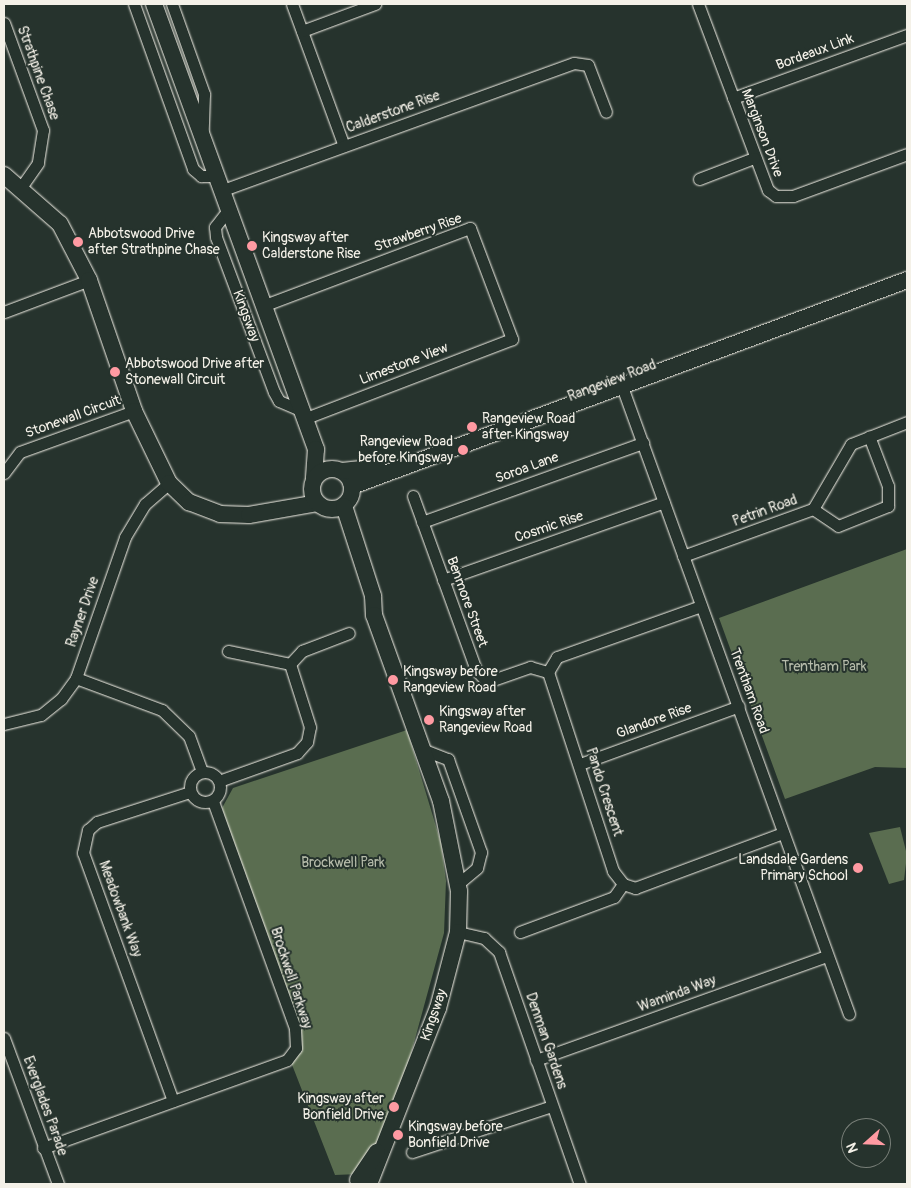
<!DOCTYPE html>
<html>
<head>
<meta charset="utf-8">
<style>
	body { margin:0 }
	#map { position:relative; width:911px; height:1188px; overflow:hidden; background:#26332d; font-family:Pangolin,sans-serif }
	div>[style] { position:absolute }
	.green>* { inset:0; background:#5a6d50 }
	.roads { filter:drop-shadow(0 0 1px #f4f1e8) drop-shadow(0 0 1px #f4f1e8) }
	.street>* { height:11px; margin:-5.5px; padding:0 5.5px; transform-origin:5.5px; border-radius:5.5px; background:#26332d }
	.street>.ring { margin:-5.5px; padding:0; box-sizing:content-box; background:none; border:11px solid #26332d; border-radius:50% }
	.secondary>* { height:16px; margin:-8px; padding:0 8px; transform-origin:8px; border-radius:8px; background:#26332d }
	.secondary>.ring { margin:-8px; padding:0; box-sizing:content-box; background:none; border:16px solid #26332d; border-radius:50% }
	.dots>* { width:14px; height:14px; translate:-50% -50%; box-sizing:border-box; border:2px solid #26332d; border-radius:50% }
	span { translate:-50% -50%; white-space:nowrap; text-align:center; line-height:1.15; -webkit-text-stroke:4px #26332d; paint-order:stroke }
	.street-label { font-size:14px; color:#f4f1e8 }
	.poi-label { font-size:14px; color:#f4f1e8 }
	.left { translate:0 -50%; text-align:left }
	.right { translate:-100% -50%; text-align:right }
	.park-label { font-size:14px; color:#b6bcab }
	.frame { position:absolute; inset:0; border:5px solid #f4f1e8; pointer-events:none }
	.north { position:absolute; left:841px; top:1118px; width:50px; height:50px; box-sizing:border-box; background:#26332d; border:1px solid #787f78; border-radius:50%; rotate:250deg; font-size:14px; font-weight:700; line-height:20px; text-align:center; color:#f4f1e8 }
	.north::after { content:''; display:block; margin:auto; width:18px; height:22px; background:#ff9aa2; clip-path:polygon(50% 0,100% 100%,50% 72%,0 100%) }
</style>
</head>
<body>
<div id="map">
	<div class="green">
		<div style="clip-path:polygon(907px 549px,907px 768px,875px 767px,785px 799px,719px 618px)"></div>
		<div style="clip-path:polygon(407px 730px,441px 843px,446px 881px,444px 933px,387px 1141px,359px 1174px,335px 1175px,289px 1057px,295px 1039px,222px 808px,233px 788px)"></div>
		<div style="clip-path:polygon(900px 827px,907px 855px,904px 880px,889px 884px,869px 833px)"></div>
	</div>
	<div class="roads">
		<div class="street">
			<div style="left:134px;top:4px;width:175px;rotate:70.3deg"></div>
			<div style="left:193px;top:169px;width:11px;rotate:41deg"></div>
			<div style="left:201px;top:176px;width:16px"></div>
			<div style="left:172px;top:4px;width:96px;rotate:70.4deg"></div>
			<div style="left:204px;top:94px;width:37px;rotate:92deg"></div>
			<div style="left:292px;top:4px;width:151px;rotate:69.9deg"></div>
			<div style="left:698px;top:4px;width:199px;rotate:69.4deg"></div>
			<div style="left:768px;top:190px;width:10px;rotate:37deg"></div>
			<div style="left:776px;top:196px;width:17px"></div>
			<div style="left:793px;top:196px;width:121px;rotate:-20.2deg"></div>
			<div style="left:4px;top:23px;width:114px;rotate:70deg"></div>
			<div style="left:43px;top:130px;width:33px;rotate:99deg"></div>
			<div style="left:38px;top:163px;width:29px;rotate:125deg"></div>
			<div style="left:302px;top:31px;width:78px;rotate:-20.3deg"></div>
			<div style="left:733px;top:98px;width:185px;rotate:-19.9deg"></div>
			<div style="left:699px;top:179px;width:59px;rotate:-20.9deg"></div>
			<div style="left:223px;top:190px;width:373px;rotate:-19.9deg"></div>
			<div style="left:574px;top:63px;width:14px;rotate:8deg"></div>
			<div style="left:588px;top:65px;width:50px;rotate:69deg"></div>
			<div style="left:229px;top:209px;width:23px;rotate:128deg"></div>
			<div style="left:215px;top:227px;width:10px;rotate:84deg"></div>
			<div style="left:216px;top:237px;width:165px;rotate:69.5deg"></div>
			<div style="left:274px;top:392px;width:10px;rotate:61deg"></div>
			<div style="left:279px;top:401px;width:26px;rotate:23deg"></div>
			<div style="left:265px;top:305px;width:219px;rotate:-20.6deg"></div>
			<div style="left:470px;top:228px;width:119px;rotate:69.3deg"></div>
			<div style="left:512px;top:339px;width:221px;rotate:159deg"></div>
			<div style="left:4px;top:312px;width:91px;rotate:-20.6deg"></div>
			<div style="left:620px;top:381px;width:673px;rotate:70.11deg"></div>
			<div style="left:4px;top:473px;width:26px;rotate:-53deg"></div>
			<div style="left:20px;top:452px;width:121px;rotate:-19.8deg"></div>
			<div style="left:413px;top:496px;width:185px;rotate:70.1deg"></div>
			<div style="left:476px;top:670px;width:16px;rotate:47deg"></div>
			<div style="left:487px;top:682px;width:46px;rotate:-19.2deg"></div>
			<div style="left:530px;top:667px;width:19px;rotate:16deg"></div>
			<div style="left:813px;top:509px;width:30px;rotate:34deg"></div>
			<div style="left:838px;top:526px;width:54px;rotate:-21.8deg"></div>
			<div style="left:888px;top:506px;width:20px;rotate:-90deg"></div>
			<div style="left:888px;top:486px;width:53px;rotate:-110.8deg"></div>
			<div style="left:422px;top:522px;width:235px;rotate:-19.7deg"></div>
			<div style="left:683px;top:556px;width:138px;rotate:-19.9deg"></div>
			<div style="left:813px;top:509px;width:75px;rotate:-59.7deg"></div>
			<div style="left:851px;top:444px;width:60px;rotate:-21.4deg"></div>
			<div style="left:443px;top:580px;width:234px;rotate:-19.4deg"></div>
			<div style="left:701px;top:606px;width:153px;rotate:160.5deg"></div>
			<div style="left:557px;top:657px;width:17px;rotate:121deg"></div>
			<div style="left:548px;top:672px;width:209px;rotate:71.9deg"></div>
			<div style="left:613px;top:871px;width:16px;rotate:52deg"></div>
			<div style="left:623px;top:884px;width:13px;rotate:18deg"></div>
			<div style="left:635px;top:888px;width:158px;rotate:-20.4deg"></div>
			<div style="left:228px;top:651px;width:63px;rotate:11.8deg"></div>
			<div style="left:290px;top:664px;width:18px;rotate:-47deg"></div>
			<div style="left:302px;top:651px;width:50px;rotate:-21deg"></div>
			<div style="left:76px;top:678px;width:92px;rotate:20.4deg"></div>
			<div style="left:162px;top:710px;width:37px;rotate:44deg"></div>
			<div style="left:189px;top:736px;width:38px;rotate:70deg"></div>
			<div style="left:4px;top:724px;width:38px;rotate:-14deg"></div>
			<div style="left:41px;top:715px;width:26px;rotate:-39deg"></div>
			<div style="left:61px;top:699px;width:26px;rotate:-54deg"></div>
			<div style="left:76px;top:678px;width:149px;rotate:-70.8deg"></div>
			<div style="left:125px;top:537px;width:39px;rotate:-59deg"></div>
			<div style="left:145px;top:504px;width:32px;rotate:-41deg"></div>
			<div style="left:424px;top:750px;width:26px;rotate:21deg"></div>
			<div style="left:448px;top:759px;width:99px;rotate:70.5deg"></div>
			<div style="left:481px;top:852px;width:16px;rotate:104deg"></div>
			<div style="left:477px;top:868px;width:25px;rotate:140deg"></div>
			<div style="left:580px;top:764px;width:169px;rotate:-20deg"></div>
			<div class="ring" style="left:190px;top:772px;width:19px;height:19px"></div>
			<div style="left:219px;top:781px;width:83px;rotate:-19.7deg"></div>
			<div style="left:297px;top:753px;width:15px;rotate:-48deg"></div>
			<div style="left:307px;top:742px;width:15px;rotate:-79deg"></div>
			<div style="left:310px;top:727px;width:66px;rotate:-107.6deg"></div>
			<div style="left:458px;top:932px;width:27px;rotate:13deg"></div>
			<div style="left:484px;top:938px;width:21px;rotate:43deg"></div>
			<div style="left:499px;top:952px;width:246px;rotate:70.8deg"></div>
			<div style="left:520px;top:932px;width:100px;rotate:-20.4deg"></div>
			<div style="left:614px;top:897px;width:16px;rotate:-55deg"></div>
			<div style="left:4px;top:1038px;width:156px;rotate:69.7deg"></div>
			<div style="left:536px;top:1060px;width:309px;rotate:-19.7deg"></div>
			<div style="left:173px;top:1101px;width:264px;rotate:-109.9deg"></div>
			<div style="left:83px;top:853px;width:24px;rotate:-78deg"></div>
			<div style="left:88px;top:830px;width:12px;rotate:-42deg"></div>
			<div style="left:97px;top:822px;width:98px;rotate:-17.9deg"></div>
			<div style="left:43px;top:1148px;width:259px;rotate:-19.8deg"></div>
			<div style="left:287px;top:1060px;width:15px;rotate:-53deg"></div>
			<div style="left:296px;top:1048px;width:20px;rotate:-93deg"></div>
			<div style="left:295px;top:1028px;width:241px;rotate:-109.9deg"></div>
			<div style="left:412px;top:1152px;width:147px;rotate:-18.2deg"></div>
		</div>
		<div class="secondary">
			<div style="left:154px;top:4px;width:474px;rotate:70deg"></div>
			<div style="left:316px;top:449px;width:29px;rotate:94deg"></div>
			<div style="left:4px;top:175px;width:74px;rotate:41.2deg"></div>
			<div style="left:60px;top:224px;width:63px;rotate:62.6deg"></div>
			<div style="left:89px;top:280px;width:139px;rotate:71deg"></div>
			<div style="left:134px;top:411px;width:80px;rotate:64.1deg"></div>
			<div style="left:169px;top:483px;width:28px;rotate:44deg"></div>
			<div style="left:189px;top:502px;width:33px;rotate:21deg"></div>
			<div style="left:220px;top:514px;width:29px;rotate:2deg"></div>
			<div style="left:249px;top:515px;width:69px;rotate:-10deg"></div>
			<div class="ring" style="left:312px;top:469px;width:24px;height:24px"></div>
			<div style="left:342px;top:471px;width:36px;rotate:-6deg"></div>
			<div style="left:352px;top:486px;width:592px;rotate:-20.36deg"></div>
			<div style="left:344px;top:506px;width:95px;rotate:72.1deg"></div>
			<div style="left:373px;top:596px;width:19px;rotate:87deg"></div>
			<div style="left:374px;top:615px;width:198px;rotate:70.2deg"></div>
			<div style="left:441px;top:801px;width:92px;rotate:78.7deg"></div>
			<div style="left:459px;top:891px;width:41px;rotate:91.4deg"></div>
			<div style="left:458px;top:932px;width:79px;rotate:104.7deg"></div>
			<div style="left:438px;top:1008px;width:189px;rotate:111.4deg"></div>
			<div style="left:358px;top:1180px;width:34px;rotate:-56deg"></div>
		</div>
	</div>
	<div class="dots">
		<div style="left:78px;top:242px;background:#ff9aa2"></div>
		<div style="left:252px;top:246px;background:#ff9aa2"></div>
		<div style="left:115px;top:372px;background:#ff9aa2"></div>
		<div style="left:472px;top:427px;background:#ff9aa2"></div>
		<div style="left:463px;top:450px;background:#ff9aa2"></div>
		<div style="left:393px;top:680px;background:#ff9aa2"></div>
		<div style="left:429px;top:720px;background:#ff9aa2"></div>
		<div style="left:858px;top:868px;background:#ff9aa2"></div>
		<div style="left:394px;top:1107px;background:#ff9aa2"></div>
		<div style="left:398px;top:1135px;background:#ff9aa2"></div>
	</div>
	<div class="street-label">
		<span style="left:815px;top:52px;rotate:-20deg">Bordeaux Link</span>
		<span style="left:38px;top:73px;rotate:70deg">Strathpine Chase</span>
		<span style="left:393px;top:112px;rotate:-20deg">Calderstone Rise</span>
		<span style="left:762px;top:133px;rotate:69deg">Marginson Drive</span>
		<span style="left:418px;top:233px;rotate:-19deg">Strawberry Rise</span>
		<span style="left:246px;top:316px;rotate:70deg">Kingsway</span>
		<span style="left:404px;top:364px;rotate:-21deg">Limestone View</span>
		<span style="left:612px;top:381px;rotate:-21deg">Rangeview Road</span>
		<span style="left:73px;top:417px;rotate:-20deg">Stonewall Circuit</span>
		<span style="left:527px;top:468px;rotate:-20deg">Soroa Lane</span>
		<span style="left:765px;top:511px;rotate:-20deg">Petrin Road</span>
		<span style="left:549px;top:527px;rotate:-19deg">Cosmic Rise</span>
		<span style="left:467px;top:602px;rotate:70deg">Benmore Street</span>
		<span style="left:83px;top:612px;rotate:-71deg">Rayner Drive</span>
		<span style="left:749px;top:691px;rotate:70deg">Trentham Road</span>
		<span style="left:654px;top:721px;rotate:-20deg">Glandore Rise</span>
		<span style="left:604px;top:792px;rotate:72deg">Pando Crescent</span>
		<span style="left:120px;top:909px;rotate:70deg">Meadowbank Way</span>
		<span style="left:291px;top:978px;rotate:72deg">Brockwell Parkway</span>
		<span style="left:677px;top:994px;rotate:-20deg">Waminda Way</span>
		<span style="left:434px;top:1015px;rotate:-71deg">Kingsway</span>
		<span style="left:546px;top:1041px;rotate:71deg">Denman Gardens</span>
		<span style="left:45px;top:1106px;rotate:70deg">Everglades Parade</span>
	</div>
	<div class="poi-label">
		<span class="left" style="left:88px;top:242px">Abbotswood Drive<br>after Strathpine Chase</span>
		<span class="left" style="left:262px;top:246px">Kingsway after<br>Calderstone Rise</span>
		<span class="left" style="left:125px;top:372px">Abbotswood Drive after<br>Stonewall Circuit</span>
		<span class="left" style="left:482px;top:427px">Rangeview Road<br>after Kingsway</span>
		<span class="right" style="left:453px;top:450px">Rangeview Road<br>before Kingsway</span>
		<span class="left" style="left:403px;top:680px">Kingsway before<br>Rangeview Road</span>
		<span class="left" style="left:439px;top:720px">Kingsway after<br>Rangeview Road</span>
		<span class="right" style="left:848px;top:868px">Landsdale Gardens<br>Primary School</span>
		<span class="right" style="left:384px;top:1107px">Kingsway after<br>Bonfield Drive</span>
		<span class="left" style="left:408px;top:1135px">Kingsway before<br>Bonfield Drive</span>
	</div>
	<div class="park-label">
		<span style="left:824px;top:667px">Trentham Park</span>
		<span style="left:343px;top:863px">Brockwell Park</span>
	</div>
	<div class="frame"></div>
	<div class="north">N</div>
</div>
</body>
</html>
